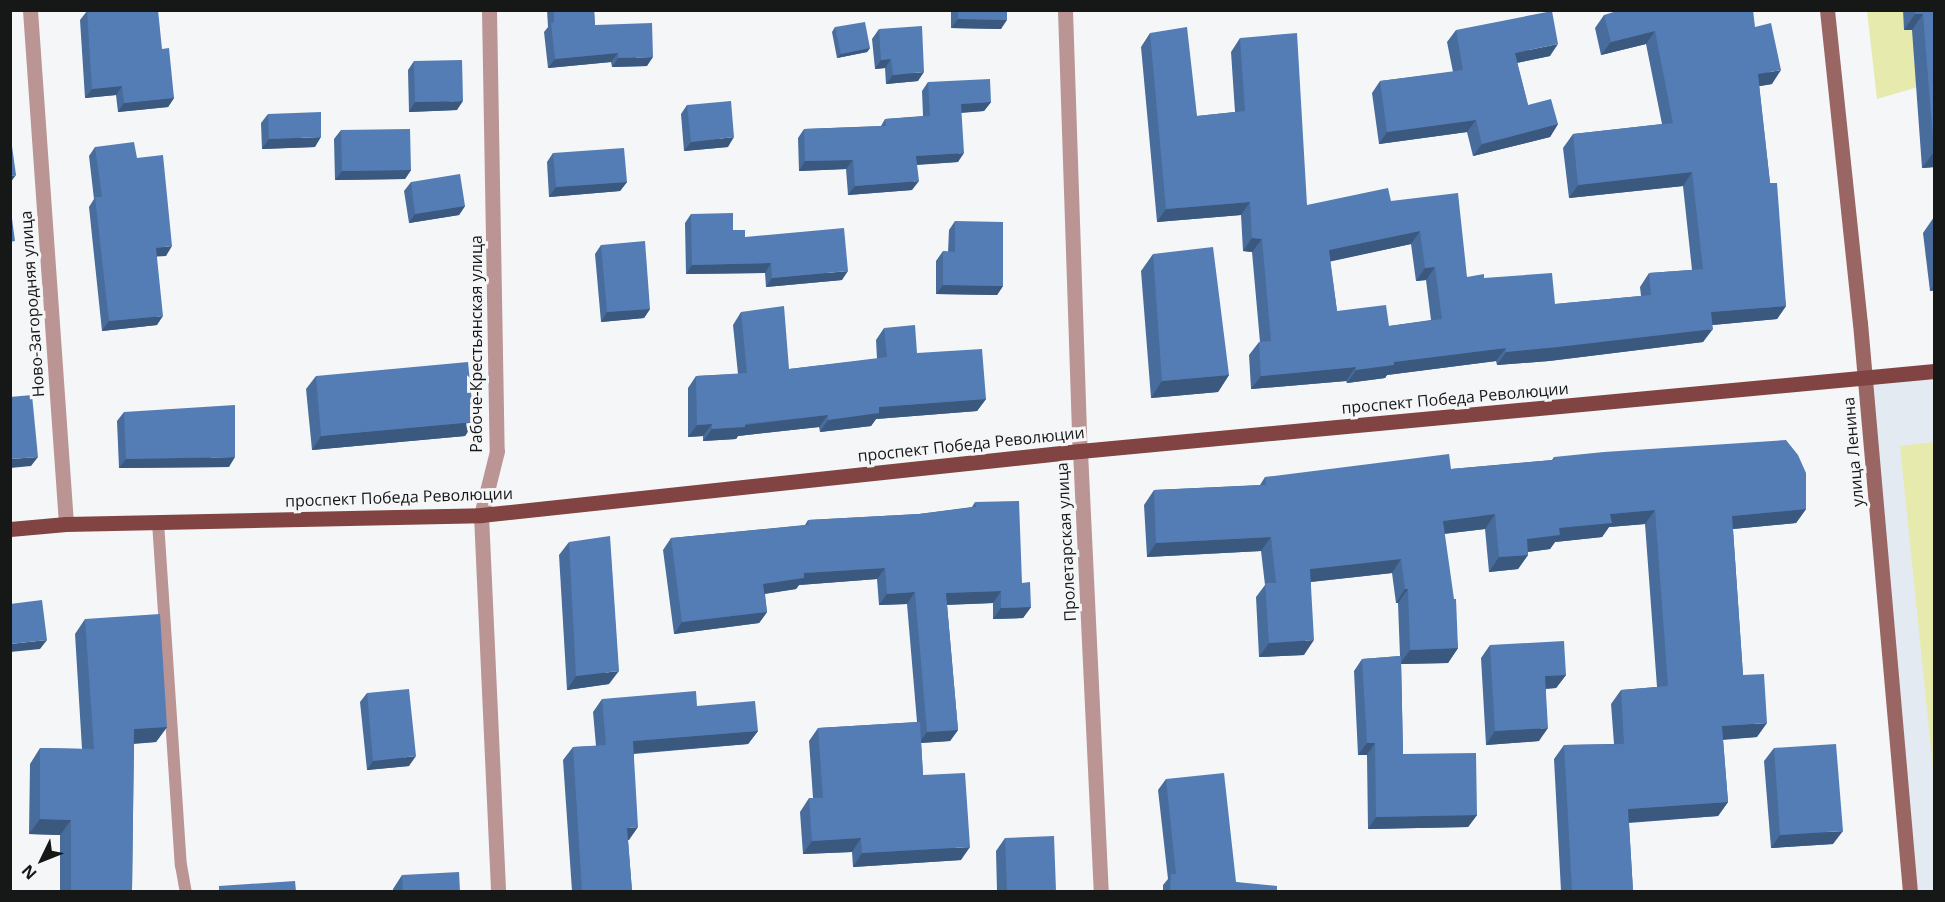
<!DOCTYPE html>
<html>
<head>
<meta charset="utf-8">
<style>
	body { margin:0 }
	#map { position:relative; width:1945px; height:902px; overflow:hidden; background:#f5f6f8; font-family:"Open Sans",sans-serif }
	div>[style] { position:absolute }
	.built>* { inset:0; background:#e4eaf2 }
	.green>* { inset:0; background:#e6eaac }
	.lane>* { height:12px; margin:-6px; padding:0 6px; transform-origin:6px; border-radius:6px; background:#ba9593 }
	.street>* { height:15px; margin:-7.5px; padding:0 7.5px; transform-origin:7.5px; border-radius:7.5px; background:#ba9593 }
	.secondary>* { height:15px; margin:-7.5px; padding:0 7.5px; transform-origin:7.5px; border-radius:7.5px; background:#9a6664 }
	.primary>* { height:15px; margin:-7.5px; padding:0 7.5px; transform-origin:7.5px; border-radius:7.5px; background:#814443 }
	.wall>* { inset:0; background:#486c9c }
	.shaded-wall>* { inset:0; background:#3b587f }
	.building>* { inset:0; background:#547db5 }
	span { translate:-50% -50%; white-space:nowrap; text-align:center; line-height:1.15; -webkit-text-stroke:6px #f5f6f8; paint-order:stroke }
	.street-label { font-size:16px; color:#161717 }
	.frame { position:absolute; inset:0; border:12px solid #161717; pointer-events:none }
	.north { position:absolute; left:12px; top:830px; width:60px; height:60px; -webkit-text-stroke:4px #f5f6f8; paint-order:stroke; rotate:227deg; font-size:16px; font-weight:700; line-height:24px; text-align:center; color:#161717 }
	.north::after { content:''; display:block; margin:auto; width:21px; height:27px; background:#161717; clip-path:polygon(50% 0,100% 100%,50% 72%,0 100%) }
</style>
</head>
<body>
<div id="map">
	<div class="built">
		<div style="clip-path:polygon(1934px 371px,1934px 891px,1910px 891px,1864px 376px)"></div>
	</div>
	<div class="green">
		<div style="clip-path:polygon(1867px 11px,1917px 11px,1925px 85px,1877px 99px)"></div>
		<div style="clip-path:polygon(1934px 442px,1934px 778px,1900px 446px)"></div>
	</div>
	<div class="lane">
		<div style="left:158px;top:522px;width:344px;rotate:86.2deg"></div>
		<div style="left:181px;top:865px;width:27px;rotate:80deg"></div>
	</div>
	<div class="street">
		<div style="left:30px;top:10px;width:515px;rotate:85.99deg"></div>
		<div style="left:489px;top:10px;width:441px;rotate:89deg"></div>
		<div style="left:497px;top:451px;width:66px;rotate:104deg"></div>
		<div style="left:481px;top:515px;width:377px;rotate:87.4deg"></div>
		<div style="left:1065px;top:10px;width:441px;rotate:88.1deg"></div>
		<div style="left:1080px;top:451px;width:441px;rotate:87.3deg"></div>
	</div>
	<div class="secondary">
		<div style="left:1827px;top:10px;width:315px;rotate:84deg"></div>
		<div style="left:1860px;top:323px;width:571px;rotate:84.98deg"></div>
	</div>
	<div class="primary">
		<div style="left:10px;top:529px;width:56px;rotate:-5.1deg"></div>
		<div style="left:66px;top:524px;width:415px;rotate:-1.2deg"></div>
		<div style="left:481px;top:515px;width:602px;rotate:-6.1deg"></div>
		<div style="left:1080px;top:451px;width:858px;rotate:-5.35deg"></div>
	</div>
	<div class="wall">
		<div style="clip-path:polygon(547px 10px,594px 10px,595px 25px,647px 66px,612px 67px,611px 62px,548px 68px,544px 32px,548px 27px)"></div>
		<div style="clip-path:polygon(951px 10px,1007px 10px,1001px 29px,951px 28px)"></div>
		<div style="clip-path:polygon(1903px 10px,1935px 10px,1935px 167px,1922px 168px,1912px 30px,1904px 30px)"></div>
		<div style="clip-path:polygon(87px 11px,162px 49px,174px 98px,168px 107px,118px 112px,116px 95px,85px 98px,80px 20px)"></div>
		<div style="clip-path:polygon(evenodd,1604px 15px,1755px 27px,1772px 84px,1759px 86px,1770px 183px,1786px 306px,1777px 319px,1712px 325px,1703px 342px,1549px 361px,1497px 365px,1496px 361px,1387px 375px,1385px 378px,1347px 383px,1346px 381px,1251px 389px,1249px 355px,1259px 342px,1260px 342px,1252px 252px,1243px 251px,1241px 215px,1157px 222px,1141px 47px,1150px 33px,1197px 116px,1235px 112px,1231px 52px,1240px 38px,1307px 205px,1391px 201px,1467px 277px,1484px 278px,1555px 304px,1641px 296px,1640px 287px,1649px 273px,1692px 270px,1683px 186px,1569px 198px,1563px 148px,1573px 134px,1662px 124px,1646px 44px,1601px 55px,1595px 28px,1604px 15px,1411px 244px,1416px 281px,1426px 280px,1431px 320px,1389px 326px,1337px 311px,1330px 261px,1411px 244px)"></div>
		<div style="clip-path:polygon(835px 27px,870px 48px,867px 52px,837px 58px,832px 32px)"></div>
		<div style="clip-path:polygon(879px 29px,918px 81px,886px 84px,885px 68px,875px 69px,872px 39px)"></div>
		<div style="clip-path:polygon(1456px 30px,1550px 56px,1517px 63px,1528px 105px,1558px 124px,1550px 137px,1473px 156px,1467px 132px,1379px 144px,1372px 93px,1380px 81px,1453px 72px,1447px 42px)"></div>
		<div style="clip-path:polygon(414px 61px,457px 110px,409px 112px,408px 70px)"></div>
		<div style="clip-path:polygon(928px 82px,991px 102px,984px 111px,961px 113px,958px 162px,917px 165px,912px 190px,848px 195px,846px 169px,799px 171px,798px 138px,804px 129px,881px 126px,885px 119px,923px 116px,922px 91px)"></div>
		<div style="clip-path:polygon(687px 105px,728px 147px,684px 151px,681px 114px)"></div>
		<div style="clip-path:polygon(268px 114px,315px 147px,262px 149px,261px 123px)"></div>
		<div style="clip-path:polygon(341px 130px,411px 170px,405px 179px,335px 180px,334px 139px)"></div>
		<div style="clip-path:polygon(95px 147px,137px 158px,166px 256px,157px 256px,157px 325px,102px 331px,89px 207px,94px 199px,89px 156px)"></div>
		<div style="clip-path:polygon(553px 153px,627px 182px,620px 191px,549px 197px,547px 162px)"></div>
		<div style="clip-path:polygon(411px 182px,465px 206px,459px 215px,409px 223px,404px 191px)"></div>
		<div style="clip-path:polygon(691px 214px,733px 230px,745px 237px,842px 280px,766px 287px,765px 273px,686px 274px,685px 223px)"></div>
		<div style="clip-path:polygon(1934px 217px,1935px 290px,1930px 291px,1923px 233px)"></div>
		<div style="clip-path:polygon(955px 221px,1003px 286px,997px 295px,936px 294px,936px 261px,943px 251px,948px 252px,949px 230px)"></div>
		<div style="clip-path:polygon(601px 245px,650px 309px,644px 318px,601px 322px,595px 254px)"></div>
		<div style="clip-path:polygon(1153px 254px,1229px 375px,1218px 392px,1151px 398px,1141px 271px)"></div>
		<div style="clip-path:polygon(741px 312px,789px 369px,877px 359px,876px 340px,884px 328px,917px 353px,986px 399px,977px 411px,876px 419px,871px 426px,820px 432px,819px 427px,738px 436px,736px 439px,703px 441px,703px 436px,688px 437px,688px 388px,696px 376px,738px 374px,733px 325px)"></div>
		<div style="clip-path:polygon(316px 376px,474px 422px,465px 436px,312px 450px,306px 389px)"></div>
		<div style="clip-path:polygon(124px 412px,229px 467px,119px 468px,117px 421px)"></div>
		<div style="clip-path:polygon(1554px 457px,1806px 509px,1796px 523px,1733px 529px,1743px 675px,1757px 737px,1723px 740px,1728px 802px,1718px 816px,1629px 823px,1633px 891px,1561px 891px,1554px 759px,1564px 745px,1614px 744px,1611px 704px,1621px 690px,1657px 687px,1645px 524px,1609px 527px,1602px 537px,1555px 542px,1550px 549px,1528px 552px,1528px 555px,1518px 569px,1489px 572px,1485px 529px,1444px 534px,1458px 648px,1448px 663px,1401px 664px,1403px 754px,1477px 815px,1468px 827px,1368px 829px,1367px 755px,1358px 755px,1354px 671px,1362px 659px,1400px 656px,1398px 603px,1396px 603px,1392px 573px,1311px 582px,1304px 655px,1259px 657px,1256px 597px,1265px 585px,1261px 551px,1147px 557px,1144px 505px,1154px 490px,1260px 485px,1265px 477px,1451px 469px,1552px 460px)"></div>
		<div style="clip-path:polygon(975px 502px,1022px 583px,1031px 607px,1023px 618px,993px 619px,993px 603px,947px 605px,958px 730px,950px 741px,921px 743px,923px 775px,961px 860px,853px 867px,852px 852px,803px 854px,800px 812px,809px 798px,813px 798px,809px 741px,818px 728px,917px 722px,907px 604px,879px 605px,877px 579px,799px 585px,796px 589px,765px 594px,767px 612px,759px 623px,674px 634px,663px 550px,671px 538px,805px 525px,808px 520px,919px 514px,972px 507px)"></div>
		<div style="clip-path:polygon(569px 542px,609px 684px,567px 690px,559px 555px)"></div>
		<div style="clip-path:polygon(85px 619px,167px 727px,156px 742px,134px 744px,132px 891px,60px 891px,60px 835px,29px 834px,30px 764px,40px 748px,82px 749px,75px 634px)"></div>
		<div style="clip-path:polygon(1490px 645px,1566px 675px,1556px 688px,1546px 689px,1539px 741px,1486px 745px,1481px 658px)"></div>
		<div style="clip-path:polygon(367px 693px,409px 766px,367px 770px,360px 702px)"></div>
		<div style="clip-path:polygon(602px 699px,697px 706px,758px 731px,748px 744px,634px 754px,629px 840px,628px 840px,632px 891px,572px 891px,563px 760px,573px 747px,596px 746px,593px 712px)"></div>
		<div style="clip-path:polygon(1774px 748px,1833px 844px,1771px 848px,1764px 761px)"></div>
		<div style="clip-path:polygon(1166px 779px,1236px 882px,1277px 891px,1163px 891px,1163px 885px,1168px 879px,1158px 790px)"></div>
		<div style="clip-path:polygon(1005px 838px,1056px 891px,997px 891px,996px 851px)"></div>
		<div style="clip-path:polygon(402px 875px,460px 891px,393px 891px,393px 889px)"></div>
	</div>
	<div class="shaded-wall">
		<div style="clip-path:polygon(1915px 14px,1923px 14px,1912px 30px,1904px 30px)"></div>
		<div style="clip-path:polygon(958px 19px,1007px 20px,1001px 29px,951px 28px)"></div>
		<div style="clip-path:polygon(1655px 31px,1646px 44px,1601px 55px,1611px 42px)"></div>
		<div style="clip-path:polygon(1558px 44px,1550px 56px,1506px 65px,1515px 53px)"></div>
		<div style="clip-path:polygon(870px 48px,867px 52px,837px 58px,841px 54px)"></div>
		<div style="clip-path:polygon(618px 53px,611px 62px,548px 68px,555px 59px)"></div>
		<div style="clip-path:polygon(653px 57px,647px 66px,612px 67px,618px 58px)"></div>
		<div style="clip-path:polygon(891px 59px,885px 68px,875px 69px,881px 60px)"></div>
		<div style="clip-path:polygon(1781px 70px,1772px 84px,1749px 88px,1758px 74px)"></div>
		<div style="clip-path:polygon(924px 72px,918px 81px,886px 84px,893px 75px)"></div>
		<div style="clip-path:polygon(122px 86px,116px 95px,85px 98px,92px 89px)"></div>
		<div style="clip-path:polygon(174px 98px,168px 107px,118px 112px,124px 103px)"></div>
		<div style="clip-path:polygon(463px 101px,457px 110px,409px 112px,415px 102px)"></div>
		<div style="clip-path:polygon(991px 102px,984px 111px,954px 113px,961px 104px)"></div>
		<div style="clip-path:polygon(1476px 120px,1467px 132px,1379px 144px,1387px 132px)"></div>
		<div style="clip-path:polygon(1558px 124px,1550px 137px,1473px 156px,1482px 144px)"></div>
		<div style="clip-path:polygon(321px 137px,315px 147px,262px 149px,269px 139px)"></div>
		<div style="clip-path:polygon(734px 137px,728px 147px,684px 151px,691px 142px)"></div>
		<div style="clip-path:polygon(1934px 152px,1935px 152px,1935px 167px,1922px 168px)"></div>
		<div style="clip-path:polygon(964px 153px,958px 162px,910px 165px,916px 156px)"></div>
		<div style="clip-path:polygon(853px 160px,846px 169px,799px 171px,805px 161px)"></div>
		<div style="clip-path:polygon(411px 170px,405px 179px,335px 180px,342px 171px)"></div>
		<div style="clip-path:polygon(1692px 172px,1683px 186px,1569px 198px,1578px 185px)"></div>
		<div style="clip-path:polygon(16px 175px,10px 183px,10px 176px)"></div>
		<div style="clip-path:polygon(919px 181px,912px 190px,848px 195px,855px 186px)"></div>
		<div style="clip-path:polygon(627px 182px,620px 191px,549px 197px,556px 187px)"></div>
		<div style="clip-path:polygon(1250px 202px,1241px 215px,1157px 222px,1166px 209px)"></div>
		<div style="clip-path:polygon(465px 206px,459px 215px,409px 223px,415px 214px)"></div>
		<div style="clip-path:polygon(1420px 231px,1411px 244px,1319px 264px,1329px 250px)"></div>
		<div style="clip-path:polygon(1252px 238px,1262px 239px,1252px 252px,1243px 251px)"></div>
		<div style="clip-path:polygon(172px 246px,166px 256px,149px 257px,156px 248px)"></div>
		<div style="clip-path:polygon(771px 263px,765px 273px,686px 274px,692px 265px)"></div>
		<div style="clip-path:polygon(1435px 267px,1426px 280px,1416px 281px,1425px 268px)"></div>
		<div style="clip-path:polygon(848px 271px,842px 280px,766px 287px,772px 278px)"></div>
		<div style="clip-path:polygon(1935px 284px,1935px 290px,1930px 291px)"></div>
		<div style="clip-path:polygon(943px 285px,1003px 286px,997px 295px,936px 294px)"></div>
		<div style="clip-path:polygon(1786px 306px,1777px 319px,1702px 326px,1711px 312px)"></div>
		<div style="clip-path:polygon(650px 309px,644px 318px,601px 322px,607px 312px)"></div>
		<div style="clip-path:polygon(163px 316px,157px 325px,102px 331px,109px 321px)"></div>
		<div style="clip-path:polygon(1713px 329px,1703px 342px,1549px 361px,1497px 365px,1506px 352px)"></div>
		<div style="clip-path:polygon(1506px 348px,1496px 361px,1387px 375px,1385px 378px,1347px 383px,1356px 370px,1394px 362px)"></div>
		<div style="clip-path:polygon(1356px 367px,1346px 381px,1251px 389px,1261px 376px)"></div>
		<div style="clip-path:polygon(1229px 375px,1218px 392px,1151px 398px,1162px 381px)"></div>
		<div style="clip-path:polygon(986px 399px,977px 411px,876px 419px,871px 426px,820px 432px,828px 420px,879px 407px)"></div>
		<div style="clip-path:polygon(828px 415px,819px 427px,738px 436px,736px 439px,703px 441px,712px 429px)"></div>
		<div style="clip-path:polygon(474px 422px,465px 436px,312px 450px,321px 436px)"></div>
		<div style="clip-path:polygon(712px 424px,703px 436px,688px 437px,697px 425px)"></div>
		<div style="clip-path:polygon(38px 457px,31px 466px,10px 468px,10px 459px)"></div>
		<div style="clip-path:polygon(235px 457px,229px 467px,119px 468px,126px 459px)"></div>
		<div style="clip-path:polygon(1806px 509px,1796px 523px,1722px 530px,1732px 516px)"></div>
		<div style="clip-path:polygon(1655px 510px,1645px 524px,1609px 527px,1602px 537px,1555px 542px,1550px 549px,1517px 553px,1527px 539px,1559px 528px,1610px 514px)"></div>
		<div style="clip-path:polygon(1495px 514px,1485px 529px,1433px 535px,1443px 521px)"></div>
		<div style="clip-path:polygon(1271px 537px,1261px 551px,1147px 557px,1156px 543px)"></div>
		<div style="clip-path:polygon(1528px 555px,1518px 569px,1489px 572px,1499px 557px)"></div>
		<div style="clip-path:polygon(1401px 559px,1392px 573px,1300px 583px,1310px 569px)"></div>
		<div style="clip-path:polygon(885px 568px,877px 579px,799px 585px,796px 589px,755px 595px,763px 584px,804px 573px)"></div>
		<div style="clip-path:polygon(1405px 589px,1408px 589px,1398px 603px,1396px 603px)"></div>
		<div style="clip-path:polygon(1001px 591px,993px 603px,938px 605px,946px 593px)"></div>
		<div style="clip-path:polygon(915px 592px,907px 604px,879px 605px,887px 594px)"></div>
		<div style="clip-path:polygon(1031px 607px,1023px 618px,993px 619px,1001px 608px)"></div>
		<div style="clip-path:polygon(767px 612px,759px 623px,674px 634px,682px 622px)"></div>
		<div style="clip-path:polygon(47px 640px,40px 649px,10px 652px,10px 644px)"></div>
		<div style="clip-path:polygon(1314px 640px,1304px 655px,1259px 657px,1269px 643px)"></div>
		<div style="clip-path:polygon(1458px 648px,1448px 663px,1400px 664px,1410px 650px)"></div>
		<div style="clip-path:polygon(619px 671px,609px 684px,567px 690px,576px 676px)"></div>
		<div style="clip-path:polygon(1566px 675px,1556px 688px,1535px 689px,1545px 676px)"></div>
		<div style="clip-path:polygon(1767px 723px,1757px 737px,1712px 740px,1722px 726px)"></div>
		<div style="clip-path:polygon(167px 727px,156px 742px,123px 744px,134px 729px)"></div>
		<div style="clip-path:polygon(1548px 728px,1539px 741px,1486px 745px,1495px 731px)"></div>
		<div style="clip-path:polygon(958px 730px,950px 741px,919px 743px,927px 732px)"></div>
		<div style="clip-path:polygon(758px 731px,748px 744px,624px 754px,633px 741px)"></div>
		<div style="clip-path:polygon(1367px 743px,1375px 743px,1367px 755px,1358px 755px)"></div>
		<div style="clip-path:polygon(416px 756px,409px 766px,367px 770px,373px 761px)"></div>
		<div style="clip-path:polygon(1728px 802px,1718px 816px,1618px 823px,1628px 809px)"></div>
		<div style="clip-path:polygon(1477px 815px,1468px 827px,1368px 829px,1376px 817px)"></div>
		<div style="clip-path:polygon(40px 819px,71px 820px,60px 835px,29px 834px)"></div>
		<div style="clip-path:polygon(638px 827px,629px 840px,617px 841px,627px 828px)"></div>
		<div style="clip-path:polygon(1843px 831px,1833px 844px,1771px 848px,1780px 835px)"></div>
		<div style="clip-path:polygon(861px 838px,852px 852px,803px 854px,812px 841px)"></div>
		<div style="clip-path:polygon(970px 847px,961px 860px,853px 867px,862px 853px)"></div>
	</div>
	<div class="building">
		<div style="clip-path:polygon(158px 10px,162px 49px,169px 48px,174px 98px,124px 103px,122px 86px,92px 89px,87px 11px)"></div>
		<div style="clip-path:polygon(554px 10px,594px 10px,595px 25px,652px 23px,653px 57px,618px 58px,618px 53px,555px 59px,551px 23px,554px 22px)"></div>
		<div style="clip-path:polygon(958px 10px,1007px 10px,1007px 20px,958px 19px)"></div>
		<div style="clip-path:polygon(evenodd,1620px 10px,1753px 10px,1755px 27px,1771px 23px,1781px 70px,1758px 74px,1770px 183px,1777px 183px,1786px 306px,1711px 312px,1713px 329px,1558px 347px,1506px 352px,1506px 348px,1394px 362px,1394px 365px,1356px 370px,1356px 367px,1261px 376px,1259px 342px,1271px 341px,1262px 239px,1252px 238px,1250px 202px,1166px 209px,1150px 33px,1187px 27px,1197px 116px,1245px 111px,1240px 38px,1297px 33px,1307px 205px,1388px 188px,1391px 201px,1458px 193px,1467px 277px,1484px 274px,1484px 278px,1552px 273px,1555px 304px,1651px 295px,1649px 273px,1703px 269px,1692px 172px,1578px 185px,1573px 134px,1673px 123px,1655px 31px,1611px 42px,1604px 15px,1620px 10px,1420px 231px,1425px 268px,1435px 267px,1442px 319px,1389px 326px,1386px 305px,1337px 311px,1329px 250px,1420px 231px)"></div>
		<div style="clip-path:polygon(1915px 10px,1935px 10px,1935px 152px,1934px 152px,1923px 14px,1915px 14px)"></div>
		<div style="clip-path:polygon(1552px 11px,1558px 44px,1515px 53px,1528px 105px,1551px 99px,1558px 124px,1482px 144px,1476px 120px,1387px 132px,1380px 81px,1463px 70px,1456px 30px)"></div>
		<div style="clip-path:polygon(865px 22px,870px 48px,841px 54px,835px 27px)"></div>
		<div style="clip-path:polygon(922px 26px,924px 72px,893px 75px,891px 59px,881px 60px,879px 29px)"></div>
		<div style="clip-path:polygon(462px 60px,463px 101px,415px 102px,414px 61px)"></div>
		<div style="clip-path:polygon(990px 79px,991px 102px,961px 104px,964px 153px,916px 156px,919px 181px,855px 186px,853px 160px,805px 161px,804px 129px,886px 126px,885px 119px,930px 116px,928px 82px)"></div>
		<div style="clip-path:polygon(731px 101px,734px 137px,691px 142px,687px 105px)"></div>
		<div style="clip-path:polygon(321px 112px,321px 137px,269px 139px,268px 114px)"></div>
		<div style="clip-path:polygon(410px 129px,411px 170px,342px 171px,341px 130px)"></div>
		<div style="clip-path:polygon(10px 132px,16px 175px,10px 176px)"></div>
		<div style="clip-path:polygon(134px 142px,137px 158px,163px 155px,172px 246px,156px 248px,163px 316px,109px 321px,95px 197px,102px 197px,95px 147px)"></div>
		<div style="clip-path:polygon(624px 148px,627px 182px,556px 187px,553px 153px)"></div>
		<div style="clip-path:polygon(460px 174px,465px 206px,415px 214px,411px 182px)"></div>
		<div style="clip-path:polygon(10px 204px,15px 241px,10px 242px)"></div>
		<div style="clip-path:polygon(733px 213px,733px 230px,745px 230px,745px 237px,844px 228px,848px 271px,772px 278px,771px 263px,692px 265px,691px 214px)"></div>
		<div style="clip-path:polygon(955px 221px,1003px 222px,1003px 286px,943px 285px,943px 251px,955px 252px)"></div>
		<div style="clip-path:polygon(645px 241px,650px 309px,607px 312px,601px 245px)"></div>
		<div style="clip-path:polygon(1213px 247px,1229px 375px,1162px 381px,1153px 254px)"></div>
		<div style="clip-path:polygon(784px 306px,789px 369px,887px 357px,884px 328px,915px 325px,917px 353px,982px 349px,986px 399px,879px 407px,879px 413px,828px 420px,828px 415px,745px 424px,745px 427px,712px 429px,712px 424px,697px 425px,696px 376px,747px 373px,741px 312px)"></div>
		<div style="clip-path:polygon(468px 362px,474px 422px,321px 436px,316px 376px)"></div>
		<div style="clip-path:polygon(32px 395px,38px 457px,10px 459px,10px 397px)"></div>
		<div style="clip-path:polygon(235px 405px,235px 457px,126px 459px,124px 412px)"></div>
		<div style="clip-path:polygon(1786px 440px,1798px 455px,1806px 473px,1806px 509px,1732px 516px,1743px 675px,1764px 674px,1767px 723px,1722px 726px,1728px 802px,1628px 809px,1633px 891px,1572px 891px,1564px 745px,1624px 744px,1621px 690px,1668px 686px,1655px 510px,1610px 514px,1612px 523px,1559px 528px,1560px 535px,1527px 539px,1528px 555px,1499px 557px,1495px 514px,1443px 521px,1454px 599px,1456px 599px,1458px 648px,1410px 650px,1408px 589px,1405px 589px,1401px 559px,1310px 569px,1314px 640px,1269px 643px,1265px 583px,1276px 583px,1271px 537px,1156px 543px,1154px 490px,1266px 485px,1265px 477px,1449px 454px,1451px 469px,1554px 460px,1554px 457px,1604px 452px)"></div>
		<div style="clip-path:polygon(1019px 501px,1022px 583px,1030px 582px,1031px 607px,1001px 608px,1001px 591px,946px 593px,958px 730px,927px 732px,915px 592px,887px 594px,885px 568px,804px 573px,804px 578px,763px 584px,767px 612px,682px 622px,671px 538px,809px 525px,808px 520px,919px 514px,976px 507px,975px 502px)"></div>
		<div style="clip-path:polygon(610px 536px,619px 671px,576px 676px,569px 542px)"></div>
		<div style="clip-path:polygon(42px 600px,47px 640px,10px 644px,10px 604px)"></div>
		<div style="clip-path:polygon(160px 614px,167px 727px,134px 729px,132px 891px,71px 891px,71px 820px,40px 819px,40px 748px,94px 749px,85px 619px)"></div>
		<div style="clip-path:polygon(1564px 641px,1566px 675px,1545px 676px,1548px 728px,1495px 731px,1490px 645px)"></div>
		<div style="clip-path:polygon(1401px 656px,1403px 754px,1476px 753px,1477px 815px,1376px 817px,1375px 743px,1367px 743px,1362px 659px)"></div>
		<div style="clip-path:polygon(409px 689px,416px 756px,373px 761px,367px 693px)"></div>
		<div style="clip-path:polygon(696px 691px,697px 706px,755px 701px,758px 731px,633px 741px,638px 827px,627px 828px,632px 891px,582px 891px,573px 747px,606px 745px,602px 699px)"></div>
		<div style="clip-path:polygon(920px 722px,923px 775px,965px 773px,970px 847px,862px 853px,861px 838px,812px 841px,809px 798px,823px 798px,818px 728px)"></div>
		<div style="clip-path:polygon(1836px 744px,1843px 831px,1780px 835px,1774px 748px)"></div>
		<div style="clip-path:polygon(1224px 773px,1236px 882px,1277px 886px,1277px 891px,1170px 891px,1171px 874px,1176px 874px,1166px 779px)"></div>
		<div style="clip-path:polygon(1054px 836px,1056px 891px,1007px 891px,1005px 838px)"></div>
		<div style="clip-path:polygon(459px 872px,460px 891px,403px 891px,402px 875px)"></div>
		<div style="clip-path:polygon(295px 881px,296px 891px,219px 891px,219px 886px)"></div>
	</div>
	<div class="street-label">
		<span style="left:32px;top:304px;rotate:-94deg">Ново-Загородняя улица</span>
		<span style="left:476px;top:344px;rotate:-90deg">Рабоче-Крестьянская улица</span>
		<span style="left:1455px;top:398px;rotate:-5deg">проспект Победа Революции</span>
		<span style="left:971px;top:444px;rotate:-6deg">проспект Победа Революции</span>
		<span style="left:1853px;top:452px;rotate:-95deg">улица Ленина</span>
		<span style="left:399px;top:497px;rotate:-2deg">проспект Победа Революции</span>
		<span style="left:1066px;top:542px;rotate:-93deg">Пролетарская улица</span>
	</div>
	<div class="frame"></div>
	<div class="north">N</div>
</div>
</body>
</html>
